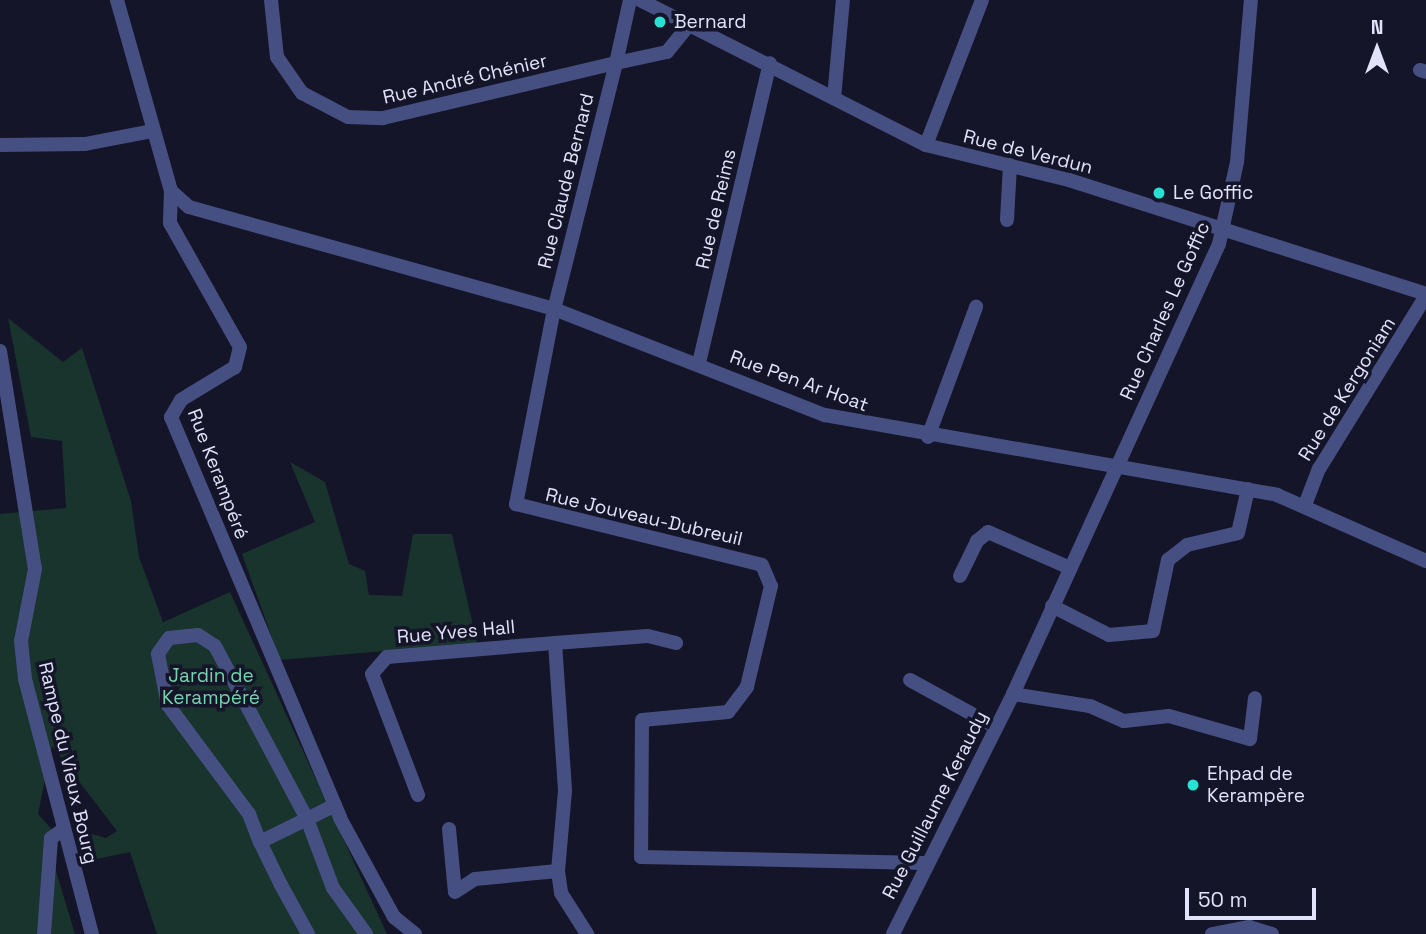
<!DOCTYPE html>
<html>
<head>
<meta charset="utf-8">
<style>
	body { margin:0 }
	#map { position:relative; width:1426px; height:934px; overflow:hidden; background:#151529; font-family:"Space Grotesk",sans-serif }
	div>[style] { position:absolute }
	.green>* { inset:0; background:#19332d }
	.pedestrian>* { height:14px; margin:-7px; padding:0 7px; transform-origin:7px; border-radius:7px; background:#464f82 }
	.minor>* { height:14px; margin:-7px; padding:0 7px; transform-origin:7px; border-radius:7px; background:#464f82 }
	.tertiary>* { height:14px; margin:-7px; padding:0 7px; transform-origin:7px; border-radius:7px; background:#464f82 }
	.dots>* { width:19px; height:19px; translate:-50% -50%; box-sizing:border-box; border:4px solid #151529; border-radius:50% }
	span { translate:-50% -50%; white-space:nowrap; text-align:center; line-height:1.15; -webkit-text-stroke:7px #151529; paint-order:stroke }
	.poi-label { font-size:19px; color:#e1e3fb }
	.left { translate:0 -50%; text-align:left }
	.street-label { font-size:19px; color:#e1e3fb }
	.park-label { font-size:19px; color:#76d3aa }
	.north { position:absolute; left:1342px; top:14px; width:70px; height:70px; -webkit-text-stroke:5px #151529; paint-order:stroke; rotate:0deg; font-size:19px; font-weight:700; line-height:28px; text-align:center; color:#e1e3fb }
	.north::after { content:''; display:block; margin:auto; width:24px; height:32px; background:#e1e3fb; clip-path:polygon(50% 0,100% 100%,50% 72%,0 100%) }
	.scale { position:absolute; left:1185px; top:888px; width:131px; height:32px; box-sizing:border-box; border:4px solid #e1e3fb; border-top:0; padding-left:9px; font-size:21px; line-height:24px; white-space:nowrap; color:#e1e3fb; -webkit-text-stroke:5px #151529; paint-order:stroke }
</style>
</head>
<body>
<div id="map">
	<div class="green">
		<div style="clip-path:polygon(8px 318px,63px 362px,82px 348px,131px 501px,139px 557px,163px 622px,157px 625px,230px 592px,387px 934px,157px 934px,130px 852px,87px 861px,75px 829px,106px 838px,117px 831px,52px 746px,38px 814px,55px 833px,56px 871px,75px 934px,0 934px,0 514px,66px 508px,62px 441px,31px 437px)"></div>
		<div style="clip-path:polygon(290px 462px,325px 482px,349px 564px,365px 571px,369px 595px,402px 596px,413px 534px,452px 534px,477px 643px,280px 660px,242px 554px,315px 522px)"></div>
	</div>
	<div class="pedestrian">
		<div style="left:335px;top:805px;width:31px;rotate:153deg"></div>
		<div style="left:307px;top:819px;width:74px;rotate:69.4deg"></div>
		<div style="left:333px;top:888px;width:57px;rotate:54.3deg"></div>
		<div style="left:260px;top:842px;width:52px;rotate:-26.1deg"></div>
		<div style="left:307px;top:819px;width:196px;rotate:-118deg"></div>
		<div style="left:215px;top:646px;width:20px;rotate:-147deg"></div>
		<div style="left:198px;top:635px;width:29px;rotate:174deg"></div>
		<div style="left:169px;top:638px;width:19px;rotate:125deg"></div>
		<div style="left:158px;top:654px;width:52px;rotate:78.9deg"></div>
		<div style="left:168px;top:705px;width:136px;rotate:53.4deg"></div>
		<div style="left:249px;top:814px;width:30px;rotate:69deg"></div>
		<div style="left:260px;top:842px;width:48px;rotate:64deg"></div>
		<div style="left:281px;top:885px;width:56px;rotate:61.1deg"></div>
	</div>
	<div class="minor">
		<div style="left:117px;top:0;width:198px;rotate:74.2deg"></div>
		<div style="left:171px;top:191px;width:32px;rotate:92deg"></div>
		<div style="left:170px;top:223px;width:142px;rotate:60.6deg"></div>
		<div style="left:240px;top:347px;width:21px;rotate:104deg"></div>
		<div style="left:235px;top:367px;width:63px;rotate:148.6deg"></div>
		<div style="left:181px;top:400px;width:20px;rotate:120deg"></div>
		<div style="left:171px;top:417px;width:435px;rotate:67.1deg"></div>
		<div style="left:340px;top:818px;width:113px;rotate:61.4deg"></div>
		<div style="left:394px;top:917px;width:27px;rotate:39deg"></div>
		<div style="left:271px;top:0;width:57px;rotate:84deg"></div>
		<div style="left:277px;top:57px;width:44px;rotate:55.2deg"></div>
		<div style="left:302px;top:93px;width:52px;rotate:27.6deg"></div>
		<div style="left:348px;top:117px;width:35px;rotate:2deg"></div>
		<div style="left:383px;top:118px;width:239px;rotate:-13.3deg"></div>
		<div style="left:616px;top:63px;width:254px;rotate:104.1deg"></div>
		<div style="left:554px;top:309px;width:199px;rotate:101deg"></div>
		<div style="left:516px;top:504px;width:253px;rotate:13.9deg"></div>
		<div style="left:762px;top:565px;width:23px;rotate:67deg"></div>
		<div style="left:771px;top:586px;width:104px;rotate:103.4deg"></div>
		<div style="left:747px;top:687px;width:31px;rotate:127deg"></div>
		<div style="left:728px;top:712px;width:86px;rotate:174.7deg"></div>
		<div style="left:642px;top:720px;width:137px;rotate:90.4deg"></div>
		<div style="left:641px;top:857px;width:282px;rotate:1.2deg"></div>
		<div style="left:630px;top:0;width:65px;rotate:102.5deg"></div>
		<div style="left:616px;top:63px;width:52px;rotate:-12.2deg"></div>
		<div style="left:667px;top:52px;width:35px;rotate:-51deg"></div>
		<div style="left:1420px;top:70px;width:6px;rotate:18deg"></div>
		<div style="left:834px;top:98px;width:98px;rotate:-84.8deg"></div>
		<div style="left:0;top:145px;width:85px;rotate:-0.7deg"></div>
		<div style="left:85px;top:144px;width:68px;rotate:-11deg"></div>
		<div style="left:926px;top:145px;width:155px;rotate:-68.9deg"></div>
		<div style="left:171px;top:191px;width:24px;rotate:42deg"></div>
		<div style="left:189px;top:207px;width:379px;rotate:15.6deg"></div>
		<div style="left:554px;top:309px;width:291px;rotate:21.4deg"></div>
		<div style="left:825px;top:415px;width:459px;rotate:10deg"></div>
		<div style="left:1277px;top:495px;width:163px;rotate:23.9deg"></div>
		<div style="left:1007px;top:220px;width:55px;rotate:-86.9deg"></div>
		<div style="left:0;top:351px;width:221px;rotate:80.9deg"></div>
		<div style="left:35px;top:569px;width:73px;rotate:101deg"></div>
		<div style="left:21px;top:641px;width:38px;rotate:84deg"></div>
		<div style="left:25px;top:679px;width:264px;rotate:75.3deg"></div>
		<div style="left:699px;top:363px;width:308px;rotate:-76.7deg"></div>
		<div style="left:928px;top:437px;width:139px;rotate:-69.7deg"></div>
		<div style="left:1305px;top:505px;width:39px;rotate:-69deg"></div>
		<div style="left:1319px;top:469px;width:203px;rotate:-58.3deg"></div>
		<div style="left:960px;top:576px;width:39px;rotate:-64deg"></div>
		<div style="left:977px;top:541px;width:14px;rotate:-39deg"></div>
		<div style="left:988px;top:532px;width:90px;rotate:23.7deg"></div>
		<div style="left:1052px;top:606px;width:64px;rotate:27deg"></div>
		<div style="left:1109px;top:635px;width:44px;rotate:-5.2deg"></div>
		<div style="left:1153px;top:631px;width:73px;rotate:-78.1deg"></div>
		<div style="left:1168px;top:560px;width:24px;rotate:-38deg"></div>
		<div style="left:1187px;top:545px;width:52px;rotate:-13.2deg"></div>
		<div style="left:1238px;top:533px;width:45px;rotate:-77.2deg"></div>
		<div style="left:555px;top:643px;width:93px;rotate:-4.3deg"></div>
		<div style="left:648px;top:636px;width:29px;rotate:14deg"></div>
		<div style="left:910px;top:680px;width:98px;rotate:28.7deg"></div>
		<div style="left:1013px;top:694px;width:78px;rotate:8.9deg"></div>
		<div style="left:1090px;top:706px;width:37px;rotate:24deg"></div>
		<div style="left:1124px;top:721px;width:45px;rotate:-6.3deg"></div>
		<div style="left:1169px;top:716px;width:84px;rotate:15.9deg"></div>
		<div style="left:1250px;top:739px;width:41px;rotate:-83deg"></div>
		<div style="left:418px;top:795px;width:129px;rotate:-110.8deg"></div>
		<div style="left:372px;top:674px;width:23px;rotate:-49deg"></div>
		<div style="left:387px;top:657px;width:169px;rotate:-4.8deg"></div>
		<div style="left:555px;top:643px;width:148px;rotate:86.1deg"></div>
		<div style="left:565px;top:791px;width:80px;rotate:95deg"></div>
		<div style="left:558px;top:871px;width:22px;rotate:82deg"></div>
		<div style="left:561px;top:893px;width:49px;rotate:57.6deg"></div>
		<div style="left:449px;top:829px;width:63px;rotate:84.6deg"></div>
		<div style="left:455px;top:892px;width:24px;rotate:-33deg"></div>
		<div style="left:475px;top:879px;width:83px;rotate:-5.5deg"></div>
		<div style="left:44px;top:934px;width:96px;rotate:-85.8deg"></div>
		<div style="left:51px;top:838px;width:14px;rotate:-34deg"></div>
		<div style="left:893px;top:934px;width:268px;rotate:-63.4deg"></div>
		<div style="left:1013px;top:694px;width:495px;rotate:-65.4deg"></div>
		<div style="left:1219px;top:244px;width:84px;rotate:-77.6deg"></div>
		<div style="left:1237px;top:162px;width:163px;rotate:-85.1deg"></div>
		<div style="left:1212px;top:934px;width:38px;rotate:-11deg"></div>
		<div style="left:1249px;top:927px;width:24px;rotate:17deg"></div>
	</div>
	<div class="tertiary">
		<div style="left:640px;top:0;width:321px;rotate:26.9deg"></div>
		<div style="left:926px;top:145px;width:147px;rotate:13.8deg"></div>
		<div style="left:1069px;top:180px;width:375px;rotate:17.7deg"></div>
	</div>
	<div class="dots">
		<div style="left:660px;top:22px;background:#27e1d2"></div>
		<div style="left:1159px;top:193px;background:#27e1d2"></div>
		<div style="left:1193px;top:785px;background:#27e1d2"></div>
	</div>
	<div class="poi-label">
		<span class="left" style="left:674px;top:22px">Bernard</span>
		<span class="left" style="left:1173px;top:193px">Le Goffic</span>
		<span class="left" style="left:1207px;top:785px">Ehpad de<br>Kerampère</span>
	</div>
	<div class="street-label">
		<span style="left:465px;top:79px;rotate:-13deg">Rue André Chénier</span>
		<span style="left:1028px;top:152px;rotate:14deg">Rue de Verdun</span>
		<span style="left:566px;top:181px;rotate:-76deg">Rue Claude Bernard</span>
		<span style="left:716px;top:209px;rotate:-77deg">Rue de Reims</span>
		<span style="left:1165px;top:311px;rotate:-66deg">Rue Charles Le Goffic</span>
		<span style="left:799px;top:381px;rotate:20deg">Rue Pen Ar Hoat</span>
		<span style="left:1347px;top:389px;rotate:-58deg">Rue de Kergoniam</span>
		<span style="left:218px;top:474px;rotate:69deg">Rue Kerampéré</span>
		<span style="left:644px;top:517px;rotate:13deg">Rue Jouveau-Dubreuil</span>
		<span style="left:456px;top:632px;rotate:-5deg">Rue Yves Hall</span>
		<span style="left:68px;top:763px;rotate:77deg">Rampe du Vieux Bourg</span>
		<span style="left:935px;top:805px;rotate:-63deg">Rue Guillaume Keraudy</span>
	</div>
	<div class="park-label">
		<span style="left:211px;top:687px">Jardin de<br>Kerampéré</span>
	</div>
	<div class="north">N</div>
	<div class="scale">50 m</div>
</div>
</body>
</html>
